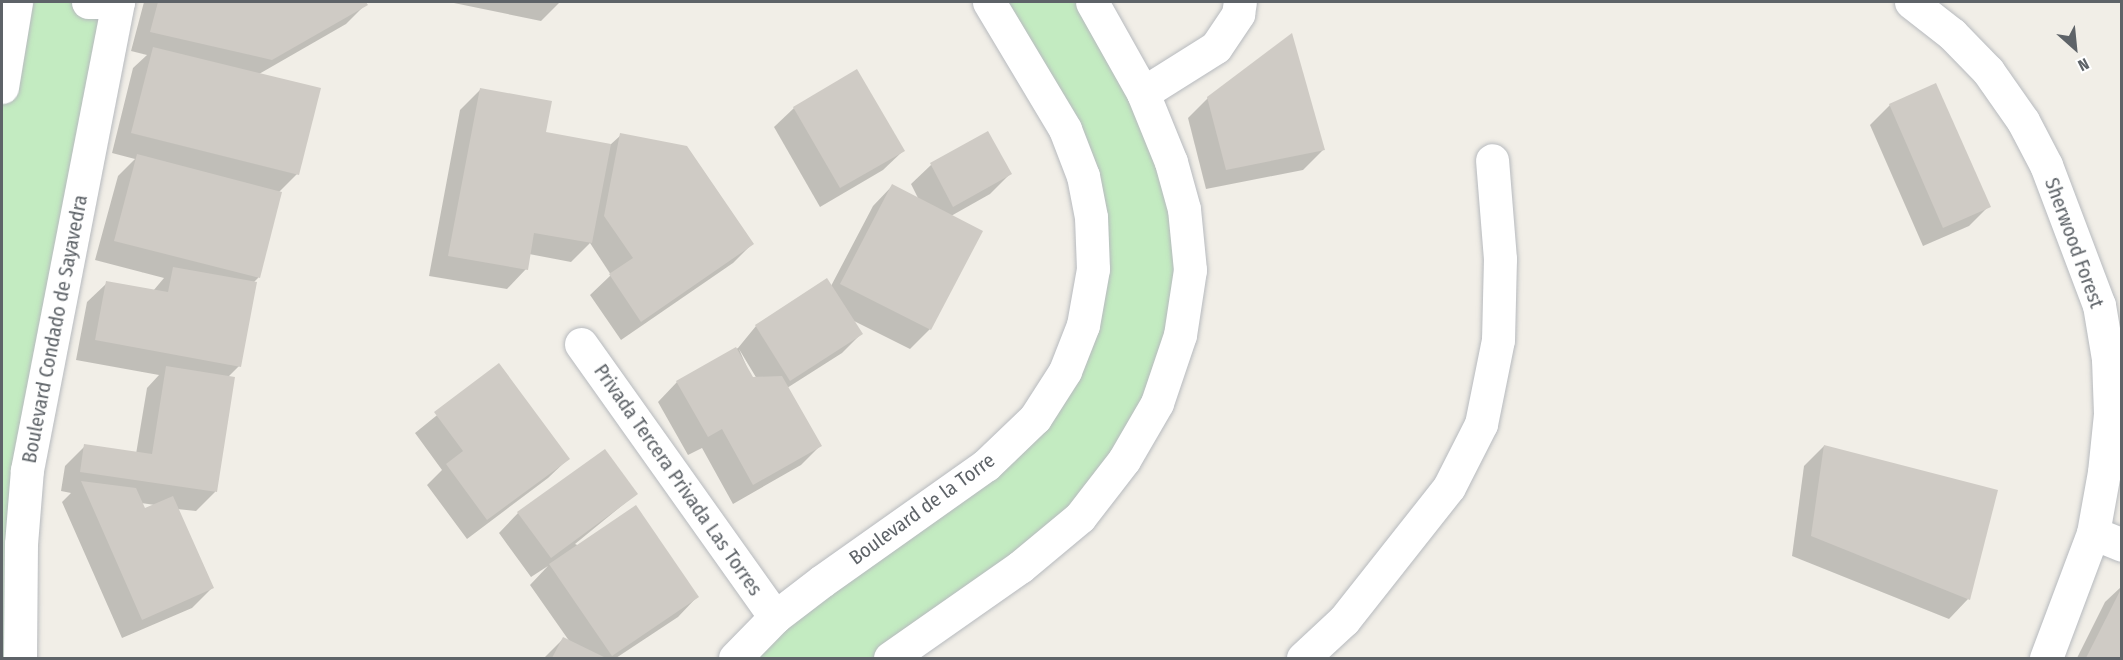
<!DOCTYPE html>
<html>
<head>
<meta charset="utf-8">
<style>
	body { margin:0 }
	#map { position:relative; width:2123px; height:660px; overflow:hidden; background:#f1eee7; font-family:"Fira Sans Condensed",sans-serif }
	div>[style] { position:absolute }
	.green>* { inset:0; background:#c3ebc1 }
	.shadow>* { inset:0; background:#0003 }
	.building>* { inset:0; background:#cfcbc5 }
	.roads { filter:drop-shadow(0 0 2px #b7babe) drop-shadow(0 0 2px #b7babe) }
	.minor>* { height:33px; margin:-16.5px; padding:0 16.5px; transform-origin:16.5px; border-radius:16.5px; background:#fff }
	span { translate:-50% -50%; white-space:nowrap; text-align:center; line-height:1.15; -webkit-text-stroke:6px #fff; paint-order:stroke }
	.street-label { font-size:20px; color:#5e6368 }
	.frame { position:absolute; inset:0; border:3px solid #5e6368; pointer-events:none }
	.north { position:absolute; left:2045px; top:18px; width:60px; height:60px; -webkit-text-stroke:4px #fff; paint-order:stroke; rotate:153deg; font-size:16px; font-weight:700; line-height:24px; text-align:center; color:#5e6368 }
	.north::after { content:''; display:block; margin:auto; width:21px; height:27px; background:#5e6368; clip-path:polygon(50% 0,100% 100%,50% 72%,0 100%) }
</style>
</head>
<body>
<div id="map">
	<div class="green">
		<div style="clip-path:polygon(16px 2px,118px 2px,27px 470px,20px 658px,2px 658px,2px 87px)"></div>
		<div style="clip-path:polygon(989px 2px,1089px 2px,1143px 93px,1190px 270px,1124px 460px,890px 658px,735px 658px,986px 465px,1065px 371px,1091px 217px)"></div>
	</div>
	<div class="shadow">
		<div style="clip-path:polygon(evenodd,144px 2px,366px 4px,346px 24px,259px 74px,297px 174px,278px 193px,258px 278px,253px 283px,239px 366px,228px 377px,215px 492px,196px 511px,177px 509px,212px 588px,192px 608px,122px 638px,62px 502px,71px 493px,61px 491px,65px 466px,85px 446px,136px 454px,147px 388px,159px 375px,76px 360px,87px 302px,107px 283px,153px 291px,164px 278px,95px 260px,118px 176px,135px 159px,112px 153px,133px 68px,147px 55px,131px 51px,144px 2px,141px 503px,155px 505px,144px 510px,141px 503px)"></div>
		<div style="clip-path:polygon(449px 2px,560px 2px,541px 21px)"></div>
		<div style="clip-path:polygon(480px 90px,545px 133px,610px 145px,621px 135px,752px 244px,733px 263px,621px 340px,590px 295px,611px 275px,590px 243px,571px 262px,529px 254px,526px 269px,507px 289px,429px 276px,460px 110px)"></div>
		<div style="clip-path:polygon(1208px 98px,1323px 150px,1303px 170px,1206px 189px,1188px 118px)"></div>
		<div style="clip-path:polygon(1890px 105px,1989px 206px,1969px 226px,1923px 246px,1870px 125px)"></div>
		<div style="clip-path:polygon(794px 108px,903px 151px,883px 170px,820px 207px,774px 127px)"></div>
		<div style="clip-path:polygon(evenodd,987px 133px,1010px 174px,990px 194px,951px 216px,930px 329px,910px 349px,852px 320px,861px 334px,842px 353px,787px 388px,820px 446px,801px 465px,733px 504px,702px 448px,688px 455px,658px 402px,677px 382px,738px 348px,756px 326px,831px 286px,873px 206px,892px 186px,919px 200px,911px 184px,931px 165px,987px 133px,739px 349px,757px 379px,752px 379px,739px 349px)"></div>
		<div style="clip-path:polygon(499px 365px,568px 459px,548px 478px,467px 539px,427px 485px,442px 470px,415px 433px)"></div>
		<div style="clip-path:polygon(1824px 446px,1996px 491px,1968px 599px,1949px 619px,1792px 556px,1804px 466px)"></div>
		<div style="clip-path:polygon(636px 494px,575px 544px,697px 597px,678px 617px,616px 658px,544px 658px,563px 639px,570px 642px,530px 585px,548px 566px,531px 577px,499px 533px,518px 513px)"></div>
		<div style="clip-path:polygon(2122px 586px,2122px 658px,2077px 658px,2105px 602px)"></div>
	</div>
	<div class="building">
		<div style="clip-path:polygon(158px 2px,366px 2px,368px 5px,272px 60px,150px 32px)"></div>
		<div style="clip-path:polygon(1292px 33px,1325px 150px,1226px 170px,1207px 97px)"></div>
		<div style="clip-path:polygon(153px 47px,321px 88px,299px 175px,131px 133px)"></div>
		<div style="clip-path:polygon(857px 69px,905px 151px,840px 188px,793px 107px)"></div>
		<div style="clip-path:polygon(1936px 83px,1991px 207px,1943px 228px,1889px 104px)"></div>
		<div style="clip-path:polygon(480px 88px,552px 101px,546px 132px,611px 144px,592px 243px,534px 233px,528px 270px,448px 256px)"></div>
		<div style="clip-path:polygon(988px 131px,1012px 174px,953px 207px,930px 163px)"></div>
		<div style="clip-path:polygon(620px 133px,687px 146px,754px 244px,641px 322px,609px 274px,633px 258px,604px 216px)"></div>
		<div style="clip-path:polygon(137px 154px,282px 192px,260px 278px,114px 241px)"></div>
		<div style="clip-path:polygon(892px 184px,983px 231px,931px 330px,840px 284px)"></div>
		<div style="clip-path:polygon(173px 267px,257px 282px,241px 367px,95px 340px,106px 281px,168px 292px)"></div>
		<div style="clip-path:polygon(827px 278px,863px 334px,790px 381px,755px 325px)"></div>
		<div style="clip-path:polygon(736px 347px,753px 377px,782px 376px,822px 446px,753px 485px,722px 429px,708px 437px,676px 381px)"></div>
		<div style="clip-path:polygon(499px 363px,570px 459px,487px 520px,446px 464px,463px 451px,434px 412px)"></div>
		<div style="clip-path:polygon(166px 366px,235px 377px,217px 492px,80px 472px,84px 444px,152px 454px)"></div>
		<div style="clip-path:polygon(1824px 445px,1998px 490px,1970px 600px,1811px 536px)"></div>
		<div style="clip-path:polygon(605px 449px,638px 494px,551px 558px,517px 512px)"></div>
		<div style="clip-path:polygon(81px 481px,136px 488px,145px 508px,173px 496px,214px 588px,142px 620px)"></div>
		<div style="clip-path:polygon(636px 505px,699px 597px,612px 656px,549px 564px)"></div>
		<div style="clip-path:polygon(2122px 587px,2122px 658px,2086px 658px)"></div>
		<div style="clip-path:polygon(563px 637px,606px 658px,552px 658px)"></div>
	</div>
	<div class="roads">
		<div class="minor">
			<div style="left:88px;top:2px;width:30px"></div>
			<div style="left:1911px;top:2px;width:52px;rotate:38deg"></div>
			<div style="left:1952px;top:34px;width:52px;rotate:45.8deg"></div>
			<div style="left:1988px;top:71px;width:61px;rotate:55deg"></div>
			<div style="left:2023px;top:121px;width:50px;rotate:62.4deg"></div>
			<div style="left:2046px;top:165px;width:150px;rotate:69.3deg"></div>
			<div style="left:2099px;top:305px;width:55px;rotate:80.5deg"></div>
			<div style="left:2108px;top:359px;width:55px;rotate:87.9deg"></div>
			<div style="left:2110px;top:414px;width:58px;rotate:95.9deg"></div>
			<div style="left:2104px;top:472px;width:62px;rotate:100.2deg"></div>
			<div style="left:2093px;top:533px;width:134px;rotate:110.6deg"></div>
			<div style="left:2px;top:87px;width:86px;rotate:-80.6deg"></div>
			<div style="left:1143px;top:93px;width:86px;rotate:-32.2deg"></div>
			<div style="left:1216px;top:47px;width:40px;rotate:-56deg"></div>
			<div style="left:1238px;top:14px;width:12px;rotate:-81deg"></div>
			<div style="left:581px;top:344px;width:335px;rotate:54.6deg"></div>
			<div style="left:2093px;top:533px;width:31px;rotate:22deg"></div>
			<div style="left:20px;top:658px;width:114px;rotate:-89.5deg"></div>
			<div style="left:21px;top:544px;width:74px;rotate:-85.4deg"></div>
			<div style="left:27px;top:470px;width:477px;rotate:-79deg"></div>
			<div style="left:735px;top:658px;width:57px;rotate:-45.7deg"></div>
			<div style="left:775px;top:617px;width:59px;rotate:-37.5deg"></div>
			<div style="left:822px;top:581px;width:201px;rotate:-35.3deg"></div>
			<div style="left:986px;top:465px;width:68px;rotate:-43.8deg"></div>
			<div style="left:1035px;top:418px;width:56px;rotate:-57.4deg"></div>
			<div style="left:1065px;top:371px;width:49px;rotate:-68.6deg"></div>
			<div style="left:1083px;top:325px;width:57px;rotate:-79.9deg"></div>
			<div style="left:1093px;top:269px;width:52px;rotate:-92.2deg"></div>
			<div style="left:1091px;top:217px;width:42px;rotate:-101deg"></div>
			<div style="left:1083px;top:176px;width:50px;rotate:-111deg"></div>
			<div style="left:1065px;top:129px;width:148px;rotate:-120.9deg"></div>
			<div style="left:890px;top:658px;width:159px;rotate:-35deg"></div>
			<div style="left:1020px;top:567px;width:78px;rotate:-39.8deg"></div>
			<div style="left:1080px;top:517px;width:72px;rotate:-52.3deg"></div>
			<div style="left:1124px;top:460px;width:66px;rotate:-59.9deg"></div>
			<div style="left:1157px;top:403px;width:72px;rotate:-71.3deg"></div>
			<div style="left:1180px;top:335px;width:66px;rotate:-81.3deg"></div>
			<div style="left:1190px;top:270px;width:61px;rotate:-95.6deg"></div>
			<div style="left:1184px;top:209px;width:49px;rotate:-105.5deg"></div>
			<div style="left:1171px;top:162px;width:74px;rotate:-112.1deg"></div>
			<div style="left:1143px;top:93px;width:104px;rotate:-119.3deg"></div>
			<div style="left:1303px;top:658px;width:56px;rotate:-42.8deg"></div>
			<div style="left:1344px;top:620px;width:169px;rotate:-51.7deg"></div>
			<div style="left:1449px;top:487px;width:71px;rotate:-63.1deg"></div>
			<div style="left:1481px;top:424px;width:86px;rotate:-78.6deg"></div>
			<div style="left:1498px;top:340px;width:81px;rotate:-88.6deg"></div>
			<div style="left:1500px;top:259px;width:99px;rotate:-94.6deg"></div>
		</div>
	</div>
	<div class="street-label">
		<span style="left:2074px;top:243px;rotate:70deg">Sherwood Forest</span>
		<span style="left:55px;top:329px;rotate:-79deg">Boulevard Condado de Sayavedra</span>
		<span style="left:678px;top:480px;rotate:55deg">Privada Tercera Privada Las Torres</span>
		<span style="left:922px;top:509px;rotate:-36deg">Boulevard de la Torre</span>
	</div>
	<div class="frame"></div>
	<div class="north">N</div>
</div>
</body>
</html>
